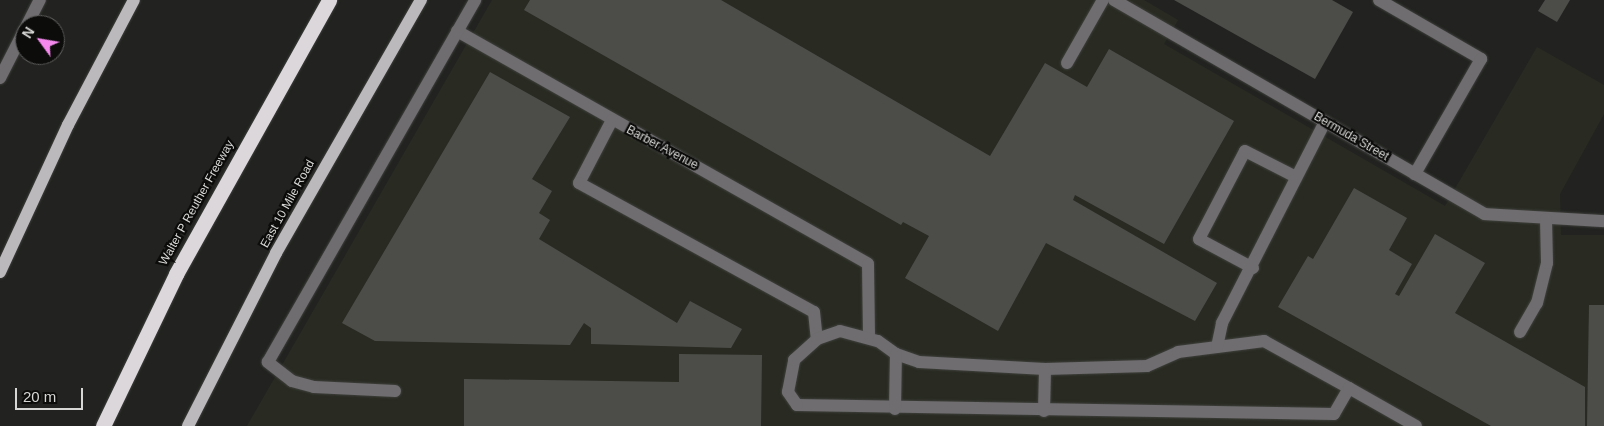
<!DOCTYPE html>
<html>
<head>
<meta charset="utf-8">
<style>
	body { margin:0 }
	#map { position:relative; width:1604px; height:426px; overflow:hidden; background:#222320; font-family:Arial,sans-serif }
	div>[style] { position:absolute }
	.built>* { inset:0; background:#292b22 }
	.building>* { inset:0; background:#4c4d49 }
	.roads { filter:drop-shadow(0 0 1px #3f403d) drop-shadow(0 0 1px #3f403d) }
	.minor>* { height:12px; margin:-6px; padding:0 6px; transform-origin:6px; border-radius:6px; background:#6f6d6f }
	.major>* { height:12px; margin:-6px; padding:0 6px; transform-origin:6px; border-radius:6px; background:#bcb9bc }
	.highway>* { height:15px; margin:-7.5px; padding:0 7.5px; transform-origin:7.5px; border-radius:7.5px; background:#dbd7db }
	span { translate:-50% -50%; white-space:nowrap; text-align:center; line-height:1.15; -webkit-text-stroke:4.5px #0c0c0b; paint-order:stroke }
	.street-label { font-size:12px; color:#d7d7d5 }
	.north { position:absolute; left:15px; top:15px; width:50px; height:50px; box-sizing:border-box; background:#0c0c0b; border:1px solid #5d5d5c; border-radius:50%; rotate:302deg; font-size:14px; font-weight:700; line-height:20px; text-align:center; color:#d7d7d5 }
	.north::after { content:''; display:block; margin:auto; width:18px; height:22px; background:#f589ee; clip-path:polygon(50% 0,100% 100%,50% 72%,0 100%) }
	.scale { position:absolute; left:15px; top:388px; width:68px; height:22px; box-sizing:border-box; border:2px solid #d7d7d5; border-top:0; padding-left:6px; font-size:15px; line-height:18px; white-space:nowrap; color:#d7d7d5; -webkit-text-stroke:4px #0c0c0b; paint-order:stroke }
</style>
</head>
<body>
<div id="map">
	<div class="built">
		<div style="clip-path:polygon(492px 0,1144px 0,1178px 20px,1164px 44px,1445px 206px,1537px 47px,1604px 85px,1604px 114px,1560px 194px,1561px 235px,1604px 235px,1604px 426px,247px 426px)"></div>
	</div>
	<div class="building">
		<div style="clip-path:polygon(530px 0,721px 0,990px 156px,1045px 63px,1087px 87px,1109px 49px,1234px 121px,1164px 244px,1075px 195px,1073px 200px,1217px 283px,1195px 321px,1046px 243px,998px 331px,905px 278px,929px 236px,903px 222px,901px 225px,524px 10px)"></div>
		<div style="clip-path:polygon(1174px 0,1332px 0,1353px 12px,1315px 79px)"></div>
		<div style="clip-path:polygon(1545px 0,1570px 0,1557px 22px,1538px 11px)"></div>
		<div style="clip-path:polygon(490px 72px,570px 117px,532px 179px,552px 191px,539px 213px,550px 220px,539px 239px,677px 323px,690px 301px,742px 329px,731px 348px,591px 344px,591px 328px,584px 323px,570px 345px,375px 341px,342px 323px)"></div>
		<div style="clip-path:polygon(1354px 188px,1407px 218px,1389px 250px,1412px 264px,1395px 294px,1399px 296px,1435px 234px,1485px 263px,1455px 313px,1585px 387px,1585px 426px,1491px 426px,1278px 307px,1308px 256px,1313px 259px)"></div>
		<div style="clip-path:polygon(1589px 305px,1604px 305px,1604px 426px,1587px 426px)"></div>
		<div style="clip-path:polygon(679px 354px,762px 355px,761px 426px,464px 426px,464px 379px,679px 382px)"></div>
	</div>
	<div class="roads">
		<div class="minor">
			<div style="left:1114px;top:0;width:428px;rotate:30deg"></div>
			<div style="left:1485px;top:214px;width:119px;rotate:3.4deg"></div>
			<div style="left:1379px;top:0;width:118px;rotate:30deg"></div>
			<div style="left:1481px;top:59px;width:133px;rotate:119.9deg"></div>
			<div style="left:27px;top:25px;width:28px;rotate:-63deg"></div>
			<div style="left:457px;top:31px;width:472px;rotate:29.5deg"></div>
			<div style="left:868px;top:264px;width:74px;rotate:89.2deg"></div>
			<div style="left:1067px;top:63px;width:73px;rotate:-60.3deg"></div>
			<div style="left:0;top:78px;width:55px;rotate:-63deg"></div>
			<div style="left:612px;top:120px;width:71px;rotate:117.6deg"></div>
			<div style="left:579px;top:183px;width:268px;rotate:28.8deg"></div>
			<div style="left:814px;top:312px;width:27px;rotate:84deg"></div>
			<div style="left:1253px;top:268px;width:61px;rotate:-151.8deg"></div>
			<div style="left:1199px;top:239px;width:99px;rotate:-62.4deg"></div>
			<div style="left:1245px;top:151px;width:57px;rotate:27deg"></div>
			<div style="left:840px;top:331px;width:39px;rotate:15deg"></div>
			<div style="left:878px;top:341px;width:22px;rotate:36deg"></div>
			<div style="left:896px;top:354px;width:24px;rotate:19deg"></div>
			<div style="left:919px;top:362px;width:126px;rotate:3.2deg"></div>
			<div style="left:1045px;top:369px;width:102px;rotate:-1.7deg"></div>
			<div style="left:1147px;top:366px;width:34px;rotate:-24deg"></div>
			<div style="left:1178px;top:352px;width:87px;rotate:-7.3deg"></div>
			<div style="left:1264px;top:341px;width:97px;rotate:28.9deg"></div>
			<div style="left:1349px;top:388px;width:30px;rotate:120deg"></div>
			<div style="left:1334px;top:414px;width:537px;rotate:-179.04deg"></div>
			<div style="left:797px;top:405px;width:16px;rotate:-125deg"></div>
			<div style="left:788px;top:392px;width:33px;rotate:-79deg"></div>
			<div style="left:794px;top:360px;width:31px;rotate:-42deg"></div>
			<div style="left:817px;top:339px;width:24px;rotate:-19deg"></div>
			<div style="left:1520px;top:332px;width:34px;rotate:-60deg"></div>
			<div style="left:1537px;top:303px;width:41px;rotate:-76deg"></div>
			<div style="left:1547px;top:263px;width:44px;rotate:-91.3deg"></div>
			<div style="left:1217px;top:347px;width:25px;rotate:-78deg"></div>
			<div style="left:1222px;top:323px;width:226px;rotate:-62.9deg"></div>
			<div style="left:1349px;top:388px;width:77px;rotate:29.6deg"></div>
			<div style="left:395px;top:391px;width:81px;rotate:-177.2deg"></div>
			<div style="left:314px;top:387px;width:23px;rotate:-165deg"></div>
			<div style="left:292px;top:381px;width:31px;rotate:-142deg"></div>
			<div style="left:268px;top:362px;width:417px;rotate:-60.2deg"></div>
			<div style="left:895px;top:409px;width:55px;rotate:-89deg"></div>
			<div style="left:1044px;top:411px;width:42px;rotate:-88.6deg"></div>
		</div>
		<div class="major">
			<div style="left:0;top:272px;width:162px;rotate:-65.2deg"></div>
			<div style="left:68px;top:125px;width:141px;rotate:-62.2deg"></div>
			<div style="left:188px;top:426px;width:194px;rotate:-63deg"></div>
			<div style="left:276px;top:253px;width:292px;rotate:-60.2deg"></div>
		</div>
		<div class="highway">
			<div style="left:103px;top:426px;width:169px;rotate:-64.3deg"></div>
			<div style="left:176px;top:274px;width:314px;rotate:-60.8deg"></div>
		</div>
	</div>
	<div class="street-label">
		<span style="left:1351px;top:137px;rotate:30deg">Bermuda Street</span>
		<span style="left:662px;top:148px;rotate:28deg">Barber Avenue</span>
		<span style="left:197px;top:203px;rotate:-61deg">Walter P Reuther Freeway</span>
		<span style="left:288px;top:204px;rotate:-61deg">East 10 Mile Road</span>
	</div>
	<div class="north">N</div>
	<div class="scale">20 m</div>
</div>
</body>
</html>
